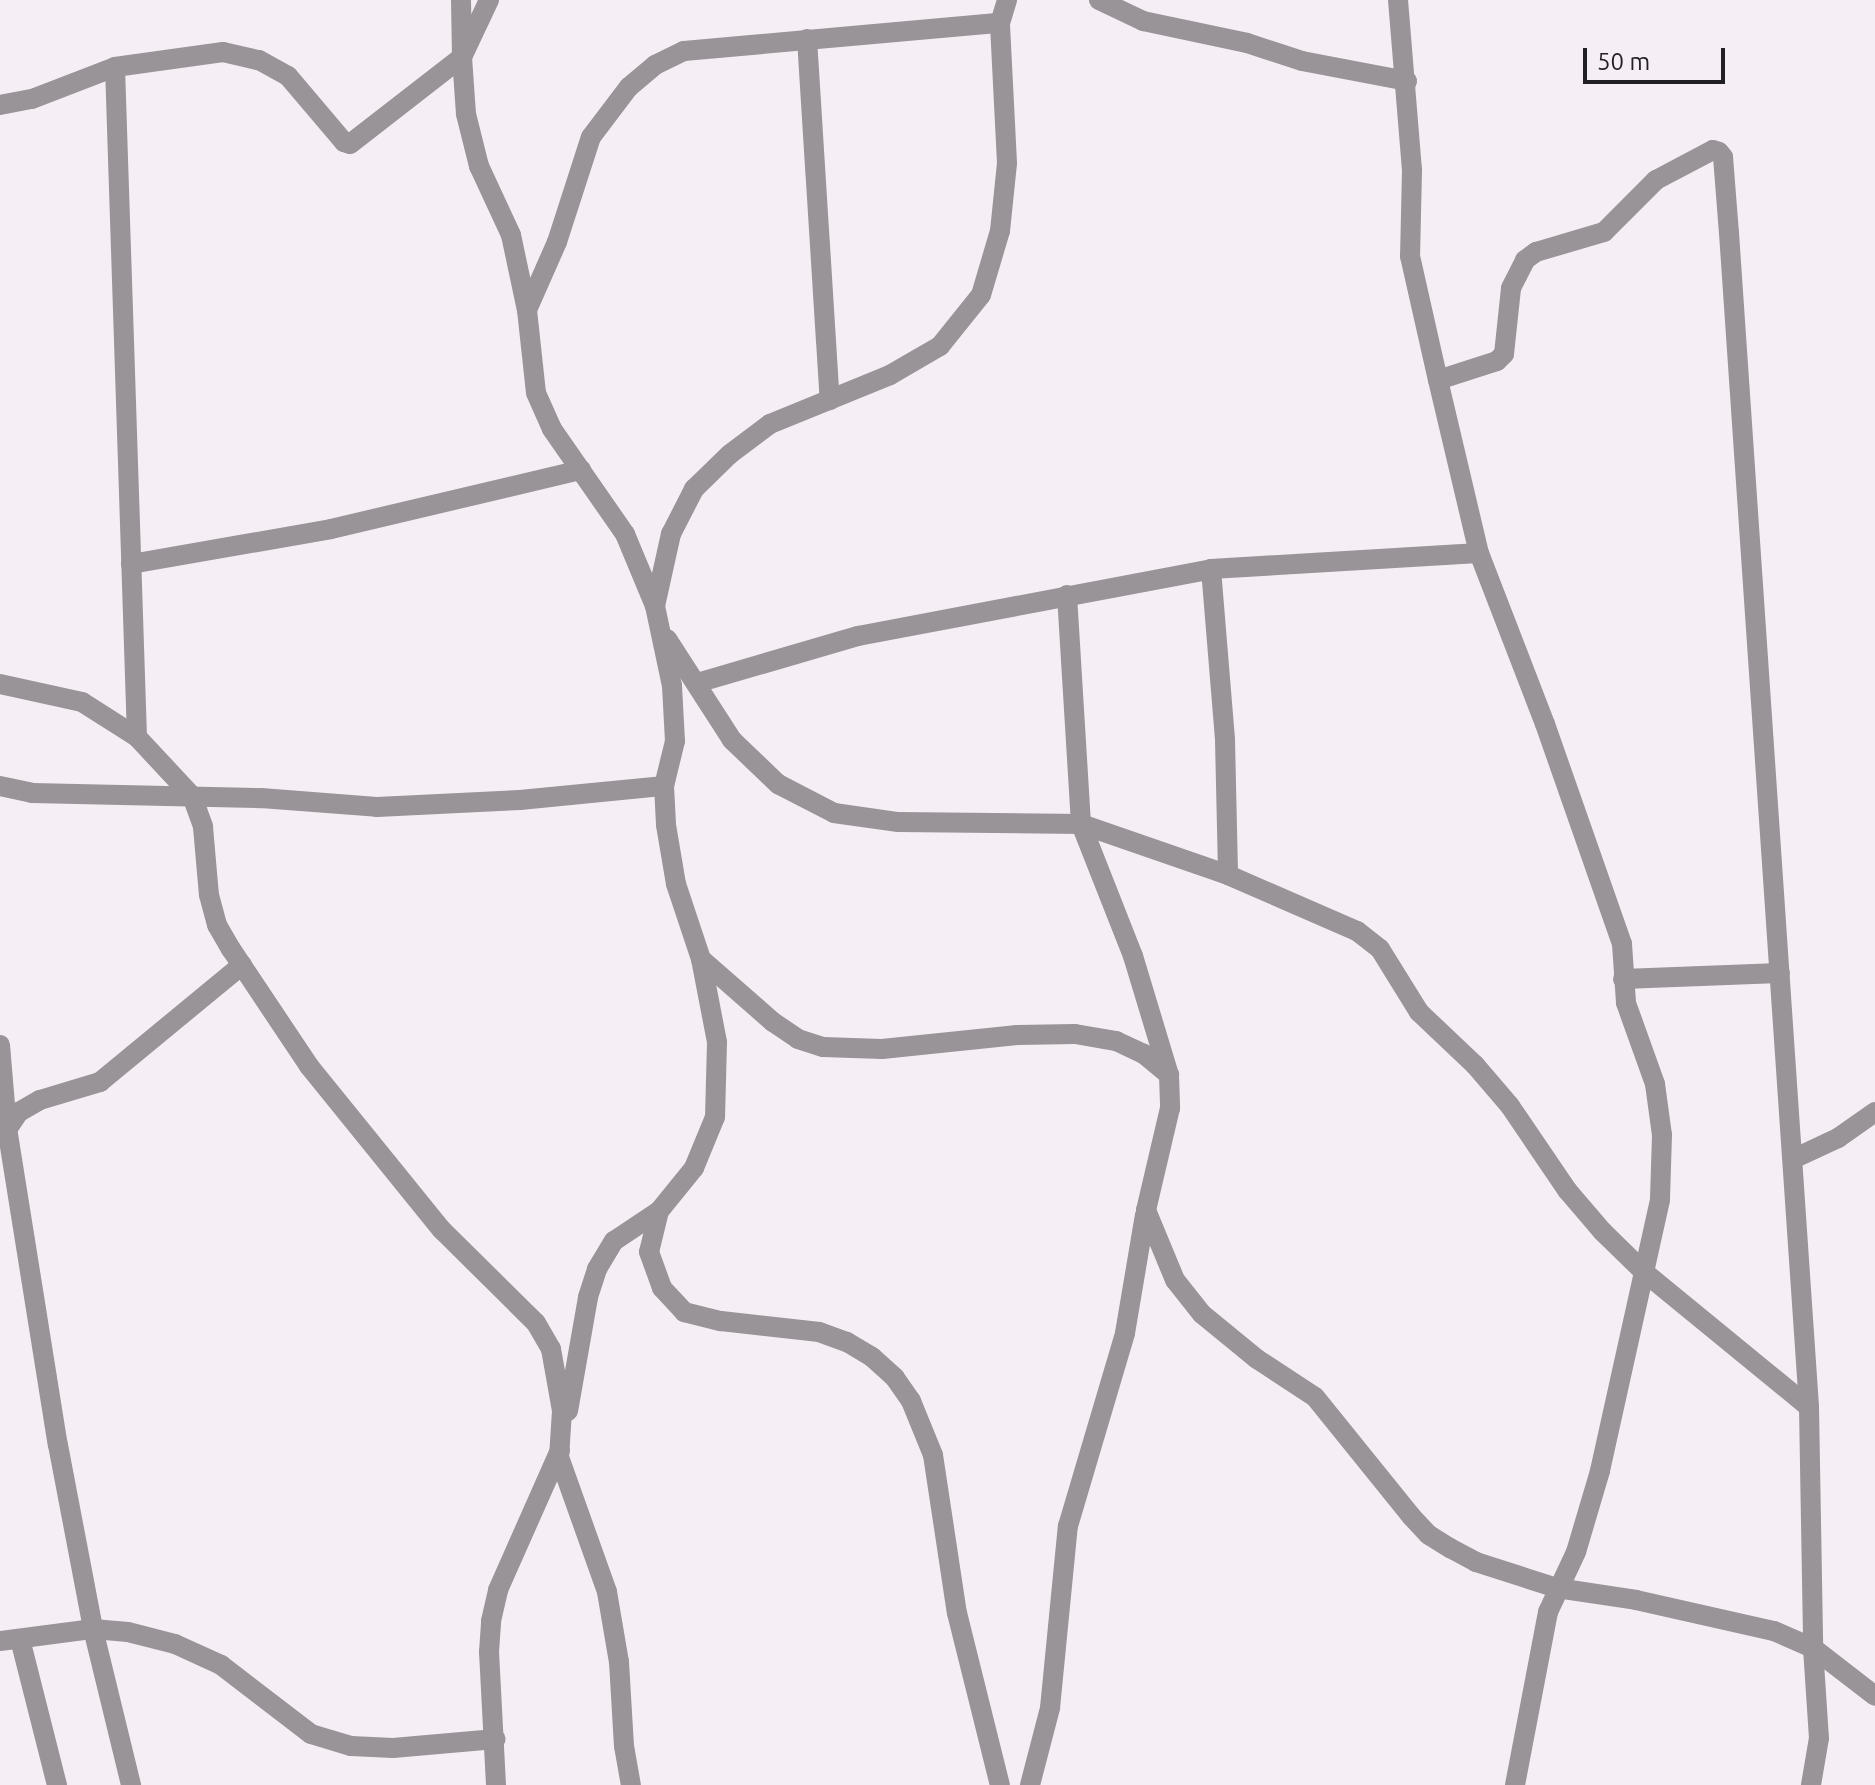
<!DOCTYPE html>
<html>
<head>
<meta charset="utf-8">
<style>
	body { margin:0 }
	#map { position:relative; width:1875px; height:1785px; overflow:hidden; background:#f6eef5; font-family:Ubuntu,sans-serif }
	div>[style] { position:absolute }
	.minor>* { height:20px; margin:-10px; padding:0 10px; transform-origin:10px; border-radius:10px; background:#989497 }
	span { translate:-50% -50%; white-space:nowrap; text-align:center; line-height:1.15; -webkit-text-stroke:8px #f6eef5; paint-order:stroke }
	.scale { position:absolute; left:1583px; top:48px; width:142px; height:36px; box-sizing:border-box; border:4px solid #232023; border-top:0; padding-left:10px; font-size:24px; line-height:28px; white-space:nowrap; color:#232023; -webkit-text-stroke:6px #f6eef5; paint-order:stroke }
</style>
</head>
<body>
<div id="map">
	<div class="minor">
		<div style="left:489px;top:0;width:63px;rotate:115.3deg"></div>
		<div style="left:462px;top:57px;width:57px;rotate:86deg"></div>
		<div style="left:466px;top:114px;width:54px;rotate:76deg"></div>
		<div style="left:479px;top:166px;width:76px;rotate:65.1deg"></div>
		<div style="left:511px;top:235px;width:77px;rotate:78deg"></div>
		<div style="left:527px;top:310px;width:83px;rotate:83.8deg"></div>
		<div style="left:536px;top:393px;width:39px;rotate:66deg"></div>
		<div style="left:552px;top:429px;width:128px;rotate:55.2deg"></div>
		<div style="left:625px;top:534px;width:78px;rotate:67.4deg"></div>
		<div style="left:655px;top:606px;width:82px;rotate:78deg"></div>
		<div style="left:672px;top:686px;width:55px;rotate:86.9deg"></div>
		<div style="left:675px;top:741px;width:46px;rotate:103.7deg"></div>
		<div style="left:664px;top:786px;width:39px;rotate:87deg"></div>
		<div style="left:666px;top:825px;width:60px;rotate:80.4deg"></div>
		<div style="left:676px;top:884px;width:79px;rotate:71.6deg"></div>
		<div style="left:701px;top:959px;width:85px;rotate:79.1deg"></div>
		<div style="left:717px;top:1042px;width:75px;rotate:91.5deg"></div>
		<div style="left:715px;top:1117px;width:55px;rotate:112.4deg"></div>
		<div style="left:694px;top:1168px;width:55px;rotate:129.1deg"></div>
		<div style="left:659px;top:1211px;width:42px;rotate:103.7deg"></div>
		<div style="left:649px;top:1252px;width:38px;rotate:70deg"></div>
		<div style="left:662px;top:1288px;width:33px;rotate:47deg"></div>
		<div style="left:684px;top:1312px;width:38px;rotate:14deg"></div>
		<div style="left:721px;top:1321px;width:99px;rotate:6.4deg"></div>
		<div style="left:819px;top:1332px;width:30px;rotate:20deg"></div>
		<div style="left:847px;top:1342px;width:29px;rotate:31deg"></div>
		<div style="left:872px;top:1357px;width:31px;rotate:42deg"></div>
		<div style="left:895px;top:1378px;width:28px;rotate:55deg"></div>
		<div style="left:911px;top:1401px;width:58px;rotate:67.8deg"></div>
		<div style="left:933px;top:1455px;width:160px;rotate:81.4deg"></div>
		<div style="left:957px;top:1613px;width:177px;rotate:76deg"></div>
		<div style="left:1099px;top:0;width:49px;rotate:25.5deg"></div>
		<div style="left:1143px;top:21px;width:106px;rotate:11.9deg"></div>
		<div style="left:1247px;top:43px;width:58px;rotate:18.1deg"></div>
		<div style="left:1302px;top:61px;width:107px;rotate:10.8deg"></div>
		<div style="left:1398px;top:0;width:171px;rotate:85.3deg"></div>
		<div style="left:1412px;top:170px;width:86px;rotate:91.3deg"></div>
		<div style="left:1410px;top:256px;width:127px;rotate:77.3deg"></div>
		<div style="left:1438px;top:380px;width:178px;rotate:76.7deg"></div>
		<div style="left:1479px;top:553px;width:183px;rotate:68.9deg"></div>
		<div style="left:1545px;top:724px;width:233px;rotate:70.7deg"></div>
		<div style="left:1622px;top:944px;width:59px;rotate:86.1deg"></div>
		<div style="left:1626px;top:1003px;width:86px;rotate:70.3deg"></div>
		<div style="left:1655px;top:1084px;width:51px;rotate:82.2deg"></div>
		<div style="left:1662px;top:1135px;width:65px;rotate:91.8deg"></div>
		<div style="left:1660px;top:1200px;width:278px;rotate:102.5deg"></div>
		<div style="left:1600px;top:1471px;width:84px;rotate:106.5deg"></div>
		<div style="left:1576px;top:1552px;width:66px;rotate:115deg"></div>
		<div style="left:1548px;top:1612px;width:176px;rotate:100.8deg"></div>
		<div style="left:807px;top:39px;width:362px;rotate:86.4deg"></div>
		<div style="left:115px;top:67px;width:670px;rotate:88.12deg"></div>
		<div style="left:0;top:105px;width:33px;rotate:-11deg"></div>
		<div style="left:32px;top:99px;width:89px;rotate:-21.1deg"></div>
		<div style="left:115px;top:67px;width:109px;rotate:-7.9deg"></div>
		<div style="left:223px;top:52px;width:37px;rotate:13deg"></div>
		<div style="left:259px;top:60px;width:33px;rotate:29deg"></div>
		<div style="left:288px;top:76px;width:87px;rotate:49.7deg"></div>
		<div style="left:344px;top:142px;width:6px;rotate:18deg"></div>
		<div style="left:350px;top:144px;width:142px;rotate:-37.8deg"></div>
		<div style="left:462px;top:57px;width:57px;rotate:-91deg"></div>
		<div style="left:527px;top:310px;width:74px;rotate:-66.2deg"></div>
		<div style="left:557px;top:242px;width:110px;rotate:-72.1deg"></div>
		<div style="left:591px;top:137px;width:63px;rotate:-52.8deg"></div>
		<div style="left:629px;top:87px;width:34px;rotate:-40deg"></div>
		<div style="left:655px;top:65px;width:32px;rotate:-26deg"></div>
		<div style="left:684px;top:51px;width:317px;rotate:-5.1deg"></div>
		<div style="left:1438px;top:380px;width:62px;rotate:-17.9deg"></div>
		<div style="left:1497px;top:361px;width:10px;rotate:-45deg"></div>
		<div style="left:1504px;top:354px;width:66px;rotate:-83.9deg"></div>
		<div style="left:1511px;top:288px;width:31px;rotate:-63deg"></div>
		<div style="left:1525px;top:260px;width:14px;rotate:-36deg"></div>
		<div style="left:1536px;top:252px;width:71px;rotate:-16.4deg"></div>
		<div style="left:1604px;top:232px;width:74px;rotate:-45deg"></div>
		<div style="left:1656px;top:180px;width:64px;rotate:-27.8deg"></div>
		<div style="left:1713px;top:150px;width:6px;rotate:18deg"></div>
		<div style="left:1719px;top:152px;width:6px;rotate:51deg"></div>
		<div style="left:1723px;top:157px;width:76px;rotate:85.5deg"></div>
		<div style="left:1729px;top:233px;width:1177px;rotate:86.1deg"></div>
		<div style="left:1809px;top:1407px;width:241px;rotate:89deg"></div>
		<div style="left:1813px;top:1648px;width:90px;rotate:86.2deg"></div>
		<div style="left:1819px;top:1738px;width:48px;rotate:99.7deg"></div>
		<div style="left:131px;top:564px;width:203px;rotate:-9.9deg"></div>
		<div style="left:331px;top:529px;width:257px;rotate:-13.3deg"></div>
		<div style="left:1211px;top:569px;width:172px;rotate:85.3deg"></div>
		<div style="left:1225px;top:740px;width:135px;rotate:88.7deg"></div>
		<div style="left:1067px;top:595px;width:229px;rotate:86.5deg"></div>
		<div style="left:1081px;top:824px;width:142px;rotate:68.5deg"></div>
		<div style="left:1133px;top:956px;width:124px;rotate:73.2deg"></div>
		<div style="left:1169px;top:1075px;width:33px;rotate:88deg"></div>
		<div style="left:1170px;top:1108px;width:105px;rotate:103.2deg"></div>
		<div style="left:1146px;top:1210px;width:76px;rotate:67.5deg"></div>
		<div style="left:1175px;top:1280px;width:43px;rotate:51.5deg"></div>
		<div style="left:1202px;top:1314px;width:71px;rotate:39.3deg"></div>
		<div style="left:1257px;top:1359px;width:69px;rotate:33.2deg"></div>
		<div style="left:1315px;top:1397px;width:153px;rotate:51.1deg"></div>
		<div style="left:1411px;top:1516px;width:26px;rotate:47deg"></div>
		<div style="left:1429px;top:1535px;width:25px;rotate:32deg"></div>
		<div style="left:1450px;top:1548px;width:30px;rotate:28deg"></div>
		<div style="left:1476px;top:1562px;width:85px;rotate:17.8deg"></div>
		<div style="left:1557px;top:1588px;width:80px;rotate:8.6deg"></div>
		<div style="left:1636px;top:1600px;width:141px;rotate:12.7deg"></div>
		<div style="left:1774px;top:1631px;width:43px;rotate:23.6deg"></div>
		<div style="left:1813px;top:1648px;width:78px;rotate:37.7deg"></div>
		<div style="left:655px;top:606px;width:74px;rotate:-77.5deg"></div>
		<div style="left:671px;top:534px;width:51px;rotate:-62.9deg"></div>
		<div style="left:694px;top:489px;width:50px;rotate:-44.2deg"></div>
		<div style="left:730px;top:454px;width:50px;rotate:-36.9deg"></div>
		<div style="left:770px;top:424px;width:130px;rotate:-22.2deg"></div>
		<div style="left:890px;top:375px;width:58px;rotate:-30.1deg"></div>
		<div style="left:940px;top:346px;width:65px;rotate:-51.2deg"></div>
		<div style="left:981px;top:295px;width:67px;rotate:-73.5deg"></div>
		<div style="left:1000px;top:231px;width:68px;rotate:-84.1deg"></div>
		<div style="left:1007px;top:163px;width:140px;rotate:-92.9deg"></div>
		<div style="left:1000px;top:23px;width:24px;rotate:-73deg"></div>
		<div style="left:667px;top:639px;width:120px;rotate:57.2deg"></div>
		<div style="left:732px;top:740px;width:64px;rotate:43.7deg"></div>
		<div style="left:778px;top:784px;width:63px;rotate:27.4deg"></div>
		<div style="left:834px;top:813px;width:65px;rotate:8deg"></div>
		<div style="left:898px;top:822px;width:183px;rotate:0.6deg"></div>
		<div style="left:1081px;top:824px;width:156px;rotate:19.1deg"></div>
		<div style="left:1228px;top:875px;width:141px;rotate:23.5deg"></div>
		<div style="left:1357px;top:931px;width:29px;rotate:38deg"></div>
		<div style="left:1380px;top:949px;width:74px;rotate:58.2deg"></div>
		<div style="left:1419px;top:1012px;width:77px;rotate:43.4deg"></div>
		<div style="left:1475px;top:1065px;width:54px;rotate:49.5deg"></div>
		<div style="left:1510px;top:1106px;width:102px;rotate:55.8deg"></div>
		<div style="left:1567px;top:1190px;width:54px;rotate:49.5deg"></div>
		<div style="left:1602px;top:1231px;width:59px;rotate:44.3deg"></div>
		<div style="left:1644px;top:1272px;width:213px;rotate:39.3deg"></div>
		<div style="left:697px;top:683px;width:168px;rotate:-16.3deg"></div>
		<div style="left:858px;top:636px;width:359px;rotate:-10.7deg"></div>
		<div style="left:1211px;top:569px;width:268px;rotate:-3.4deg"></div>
		<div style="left:0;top:684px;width:84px;rotate:12.4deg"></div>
		<div style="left:82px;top:702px;width:65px;rotate:32.5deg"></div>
		<div style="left:137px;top:737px;width:81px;rotate:47deg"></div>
		<div style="left:192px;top:796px;width:33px;rotate:70deg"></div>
		<div style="left:203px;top:827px;width:68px;rotate:85deg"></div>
		<div style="left:209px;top:895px;width:31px;rotate:75deg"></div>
		<div style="left:217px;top:925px;width:28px;rotate:60deg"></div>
		<div style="left:231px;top:949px;width:141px;rotate:56.3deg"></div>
		<div style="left:309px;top:1066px;width:211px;rotate:51deg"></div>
		<div style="left:442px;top:1230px;width:132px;rotate:44.7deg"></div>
		<div style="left:536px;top:1323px;width:30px;rotate:60deg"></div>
		<div style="left:551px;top:1349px;width:63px;rotate:79.9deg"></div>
		<div style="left:562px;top:1411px;width:46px;rotate:93.7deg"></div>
		<div style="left:559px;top:1457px;width:143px;rotate:70.4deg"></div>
		<div style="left:607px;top:1592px;width:71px;rotate:80.3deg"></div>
		<div style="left:619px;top:1662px;width:84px;rotate:86.6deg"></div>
		<div style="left:624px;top:1746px;width:40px;rotate:80deg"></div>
		<div style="left:0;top:786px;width:33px;rotate:12deg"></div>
		<div style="left:32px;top:793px;width:229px;rotate:1.3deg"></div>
		<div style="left:261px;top:798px;width:116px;rotate:4.4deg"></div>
		<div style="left:377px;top:807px;width:143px;rotate:-2.8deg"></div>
		<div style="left:520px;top:800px;width:145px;rotate:-5.6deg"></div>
		<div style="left:701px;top:959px;width:96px;rotate:41.2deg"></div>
		<div style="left:773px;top:1022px;width:30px;rotate:34deg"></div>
		<div style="left:798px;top:1039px;width:26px;rotate:18deg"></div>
		<div style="left:823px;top:1047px;width:59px;rotate:1.9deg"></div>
		<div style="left:882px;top:1049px;width:136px;rotate:-5.9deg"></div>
		<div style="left:1017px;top:1035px;width:58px;rotate:-1deg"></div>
		<div style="left:1075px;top:1034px;width:42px;rotate:9.7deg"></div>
		<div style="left:1116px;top:1041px;width:31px;rotate:25deg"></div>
		<div style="left:1144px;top:1054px;width:33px;rotate:40deg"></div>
		<div style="left:1623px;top:979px;width:157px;rotate:-2.2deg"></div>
		<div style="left:0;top:1045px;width:83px;rotate:85.2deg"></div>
		<div style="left:7px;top:1128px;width:321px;rotate:80.9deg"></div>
		<div style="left:58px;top:1445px;width:187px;rotate:79.2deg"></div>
		<div style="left:93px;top:1629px;width:161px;rotate:76.3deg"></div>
		<div style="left:4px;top:1134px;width:27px;rotate:-56deg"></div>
		<div style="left:19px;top:1112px;width:24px;rotate:-30deg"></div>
		<div style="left:40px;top:1100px;width:63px;rotate:-16.7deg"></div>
		<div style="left:100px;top:1082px;width:184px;rotate:-39.5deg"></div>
		<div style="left:1793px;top:1159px;width:50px;rotate:-25deg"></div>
		<div style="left:1838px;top:1138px;width:45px;rotate:-35.1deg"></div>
		<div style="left:568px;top:1411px;width:116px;rotate:-80deg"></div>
		<div style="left:588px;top:1297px;width:29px;rotate:-72deg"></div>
		<div style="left:597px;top:1269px;width:33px;rotate:-59deg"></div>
		<div style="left:614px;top:1241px;width:54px;rotate:-33.7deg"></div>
		<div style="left:20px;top:1639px;width:151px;rotate:75.8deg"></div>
		<div style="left:0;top:1641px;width:94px;rotate:-7.4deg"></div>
		<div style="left:93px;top:1629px;width:35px;rotate:5deg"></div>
		<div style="left:128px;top:1632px;width:49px;rotate:14.3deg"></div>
		<div style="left:175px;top:1644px;width:51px;rotate:24.5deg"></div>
		<div style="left:221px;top:1665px;width:113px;rotate:37.5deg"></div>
		<div style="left:311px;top:1734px;width:42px;rotate:16.7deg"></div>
		<div style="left:351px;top:1746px;width:42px;rotate:2.7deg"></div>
		<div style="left:393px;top:1748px;width:103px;rotate:-5deg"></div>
		<div style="left:496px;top:1785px;width:133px;rotate:-93deg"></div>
		<div style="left:489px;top:1652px;width:31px;rotate:-86deg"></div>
		<div style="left:491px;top:1621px;width:32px;rotate:-77deg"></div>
		<div style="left:498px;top:1590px;width:153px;rotate:-66.1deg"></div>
		<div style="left:1030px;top:1785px;width:80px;rotate:-75.4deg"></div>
		<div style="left:1050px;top:1708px;width:183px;rotate:-84.4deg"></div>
		<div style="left:1068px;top:1526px;width:201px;rotate:-73.5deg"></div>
		<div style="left:1125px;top:1333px;width:120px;rotate:-80.4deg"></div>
	</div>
	<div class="scale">50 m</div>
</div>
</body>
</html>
